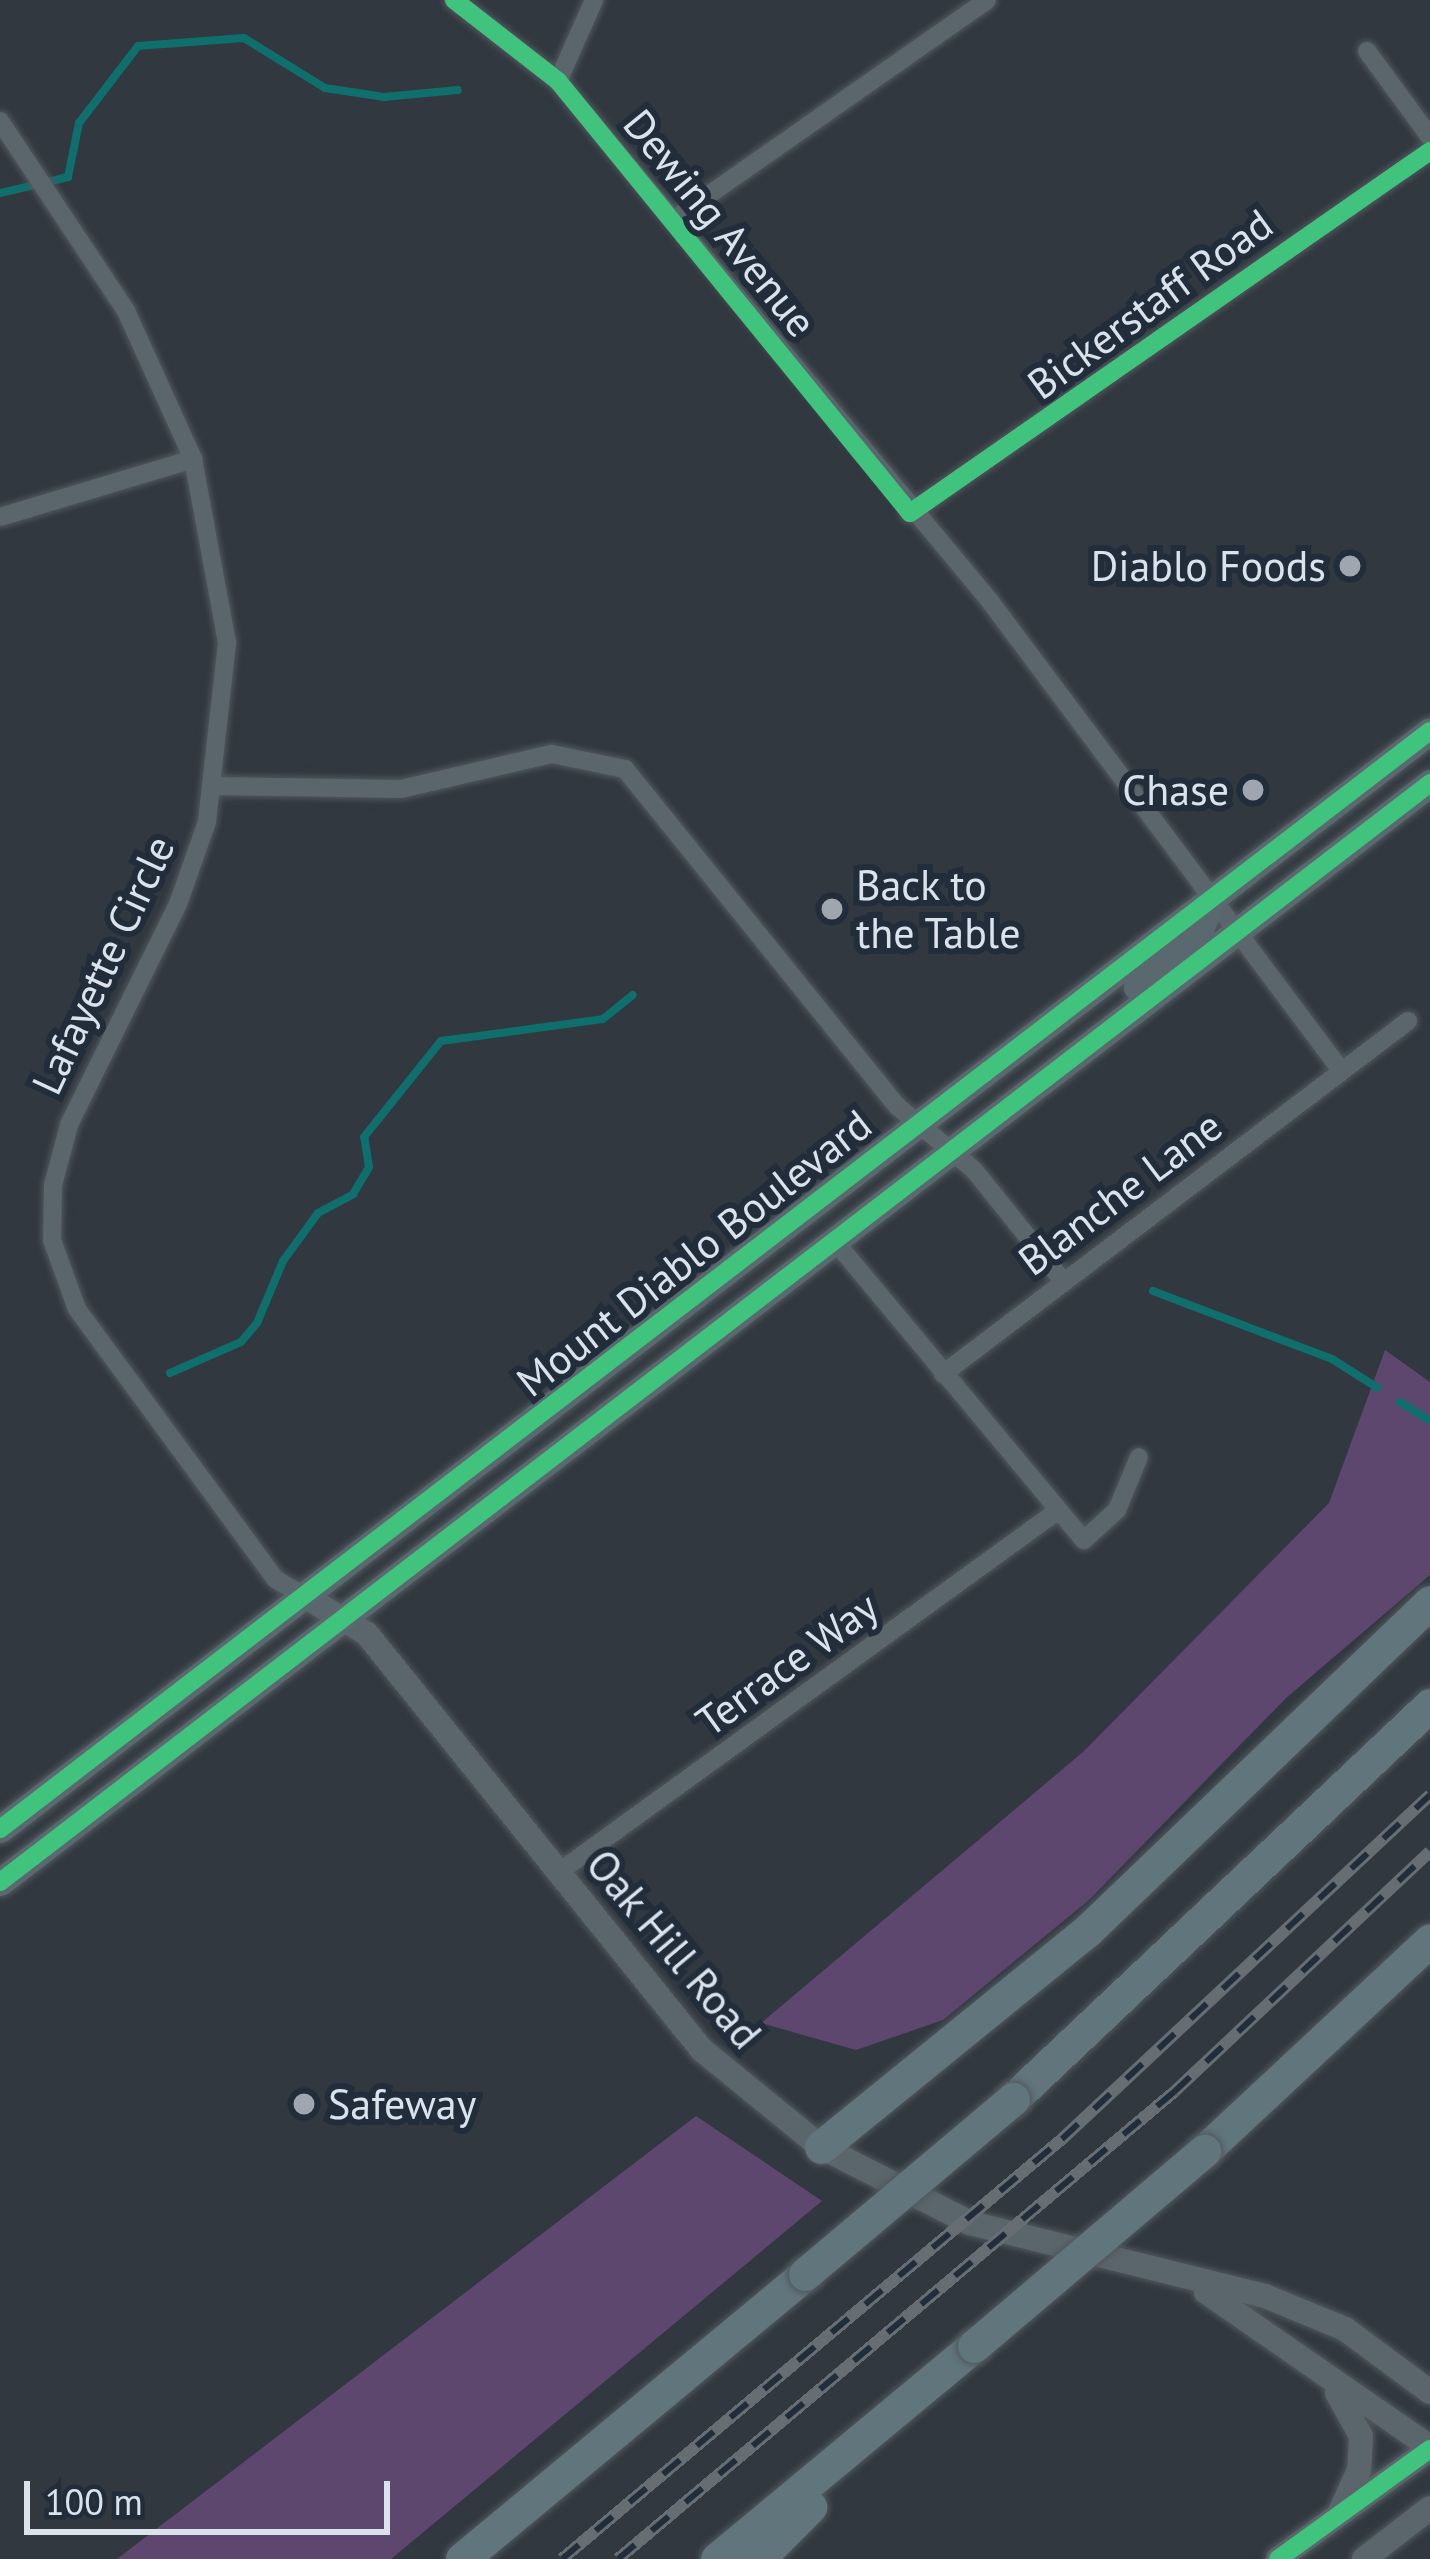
<!DOCTYPE html>
<html>
<head>
<meta charset="utf-8">
<style>
	body { margin:0 }
	#map { position:relative; width:1430px; height:2559px; overflow:hidden; background:#31383f; font-family:"PT Sans",sans-serif }
	div>[style] { position:absolute }
	.green>* { inset:0; background:#5e476f }
	.stream>* { height:8px; margin:-4px; padding:0 4px; transform-origin:4px; border-radius:4px; background:#0e6f6d }
	.roads { filter:drop-shadow(0 0 3px #50575d) drop-shadow(0 0 3px #50575d) }
	.minor>* { height:18px; margin:-9px; padding:0 9px; transform-origin:9px; border-radius:9px; background:#5b666c }
	.tertiary>* { height:24px; margin:-12px; padding:0 12px; transform-origin:12px; border-radius:12px; background:#5b666c }
	.secondary>* { height:27px; margin:-13.5px; padding:0 13.5px; transform-origin:13.5px; border-radius:13.5px; background:#5a696f }
	.motorway>* { height:33px; margin:-16.5px; padding:0 16.5px; transform-origin:16.5px; border-radius:16.5px; background:#61757c }
	.rail>* { height:12px; margin-top:-6px; transform-origin:0; background:repeating-linear-gradient(90deg,#222d3b 0 22px,#666e73 0 44px); box-sizing:border-box; border-block:3px solid #666e73 }
	.bridges { filter:drop-shadow(0 0 3px #50575d) drop-shadow(0 0 3px #50575d) }
	.motorway-bridge>* { height:33px; margin:-16.5px; padding:0 16.5px; transform-origin:16.5px; border-radius:16.5px; background:#61757c }
	.cycleway>* { height:18px; margin:-9px; padding:0 9px; transform-origin:9px; border-radius:9px; background:#40c37c }
	.dots>* { width:33px; height:33px; translate:-50% -50%; box-sizing:border-box; border:6px solid #222d3b; border-radius:50% }
	span { translate:-50% -50%; white-space:nowrap; text-align:center; line-height:1.15; -webkit-text-stroke:12px #222d3b; paint-order:stroke }
	.street-label { font-size:42px; color:#dae2eb }
	.poi-label { font-size:42px; color:#dae2eb }
	.right { translate:-100% -50%; text-align:right }
	.left { translate:0 -50%; text-align:left }
	.scale { position:absolute; left:24px; top:2481px; width:366px; height:54px; box-sizing:border-box; border:6px solid #dae2eb; border-top:0; padding-left:15px; font-size:36px; line-height:42px; white-space:nowrap; color:#dae2eb; -webkit-text-stroke:9px #222d3b; paint-order:stroke }
</style>
</head>
<body>
<div id="map">
	<div class="green">
		<div style="clip-path:polygon(1385px 1350px,1430px 1382px,1430px 1575px,1286px 1698px,1089px 1900px,943px 2020px,856px 2050px,761px 2023px,1083px 1752px,1329px 1503px)"></div>
		<div style="clip-path:polygon(696px 2116px,822px 2201px,391px 2559px,117px 2559px)"></div>
	</div>
	<div class="stream">
		<div style="left:0;top:193px;width:70px;rotate:-13.2deg"></div>
		<div style="left:68px;top:177px;width:55px;rotate:-78.5deg"></div>
		<div style="left:79px;top:123px;width:97px;rotate:-52.5deg"></div>
		<div style="left:138px;top:46px;width:106px;rotate:-4.3deg"></div>
		<div style="left:244px;top:38px;width:95px;rotate:31.7deg"></div>
		<div style="left:325px;top:88px;width:60px;rotate:8.7deg"></div>
		<div style="left:384px;top:97px;width:74px;rotate:-5.4deg"></div>
		<div style="left:1153px;top:1291px;width:191px;rotate:20.8deg"></div>
		<div style="left:1332px;top:1359px;width:54px;rotate:32.2deg"></div>
		<div style="left:170px;top:1373px;width:77px;rotate:-23.6deg"></div>
		<div style="left:241px;top:1342px;width:25px;rotate:-50deg"></div>
		<div style="left:257px;top:1323px;width:67px;rotate:-67.2deg"></div>
		<div style="left:283px;top:1261px;width:59px;rotate:-53.9deg"></div>
		<div style="left:318px;top:1213px;width:40px;rotate:-28deg"></div>
		<div style="left:353px;top:1194px;width:31px;rotate:-59deg"></div>
		<div style="left:369px;top:1167px;width:30px;rotate:-99deg"></div>
		<div style="left:364px;top:1137px;width:123px;rotate:-51.3deg"></div>
		<div style="left:441px;top:1041px;width:163px;rotate:-7.7deg"></div>
		<div style="left:603px;top:1019px;width:38px;rotate:-39deg"></div>
		<div style="left:1400px;top:1402px;width:36px;rotate:32deg"></div>
	</div>
	<div class="roads">
		<div class="minor">
			<div style="left:454px;top:0;width:132px;rotate:37.9deg"></div>
			<div style="left:558px;top:81px;width:675px;rotate:50.29deg"></div>
			<div style="left:989px;top:600px;width:586px;rotate:53.19deg"></div>
			<div style="left:1367px;top:51px;width:107px;rotate:53.8deg"></div>
			<div style="left:558px;top:81px;width:89px;rotate:-66deg"></div>
			<div style="left:0;top:121px;width:228px;rotate:56.4deg"></div>
			<div style="left:126px;top:311px;width:162px;rotate:65.6deg"></div>
			<div style="left:193px;top:459px;width:187px;rotate:79.5deg"></div>
			<div style="left:227px;top:643px;width:180px;rotate:96.4deg"></div>
			<div style="left:207px;top:822px;width:87px;rotate:109.5deg"></div>
			<div style="left:178px;top:904px;width:246px;rotate:116.3deg"></div>
			<div style="left:69px;top:1125px;width:62px;rotate:104.9deg"></div>
			<div style="left:53px;top:1185px;width:55px;rotate:91deg"></div>
			<div style="left:52px;top:1240px;width:73px;rotate:70.1deg"></div>
			<div style="left:77px;top:1309px;width:335px;rotate:53.7deg"></div>
			<div style="left:275px;top:1579px;width:36px;rotate:30deg"></div>
			<div style="left:673px;top:220px;width:383px;rotate:-35deg"></div>
			<div style="left:910px;top:513px;width:634px;rotate:-34.84deg"></div>
			<div style="left:0;top:517px;width:202px;rotate:-16.7deg"></div>
			<div style="left:215px;top:786px;width:186px;rotate:0.9deg"></div>
			<div style="left:401px;top:789px;width:155px;rotate:-13.1deg"></div>
			<div style="left:552px;top:754px;width:75px;rotate:11.6deg"></div>
			<div style="left:625px;top:769px;width:433px;rotate:51.1deg"></div>
			<div style="left:897px;top:1106px;width:100px;rotate:39.7deg"></div>
			<div style="left:974px;top:1170px;width:137px;rotate:51.2deg"></div>
			<div style="left:833px;top:1239px;width:392px;rotate:50.2deg"></div>
			<div style="left:1084px;top:1540px;width:45px;rotate:-42.3deg"></div>
			<div style="left:1117px;top:1510px;width:57px;rotate:-67.5deg"></div>
			<div style="left:943px;top:1374px;width:584px;rotate:-37.2deg"></div>
			<div style="left:559px;top:1872px;width:614px;rotate:-35.92deg"></div>
		</div>
		<div class="tertiary">
			<div style="left:306px;top:1597px;width:71px;rotate:31.2deg"></div>
			<div style="left:367px;top:1634px;width:534px;rotate:51.16deg"></div>
			<div style="left:702px;top:2050px;width:154px;rotate:39.2deg"></div>
			<div style="left:821px;top:2147px;width:167px;rotate:27deg"></div>
			<div style="left:970px;top:2223px;width:304px;rotate:13.9deg"></div>
			<div style="left:1265px;top:2296px;width:87px;rotate:22.4deg"></div>
			<div style="left:1345px;top:2329px;width:106px;rotate:36.5deg"></div>
			<div style="left:1206px;top:2292px;width:272px;rotate:34.7deg"></div>
			<div style="left:1337px;top:2393px;width:49px;rotate:60.8deg"></div>
			<div style="left:1361px;top:2436px;width:34px;rotate:93deg"></div>
			<div style="left:1359px;top:2470px;width:48px;rotate:114.4deg"></div>
			<div style="left:1278px;top:2559px;width:188px;rotate:-35.9deg"></div>
			<div style="left:1364px;top:2559px;width:83px;rotate:-37.7deg"></div>
		</div>
		<div class="secondary">
			<div style="left:1137px;top:987px;width:80px;rotate:-40.4deg"></div>
			<div style="left:1198px;top:935px;width:34px;rotate:-69deg"></div>
			<div style="left:0;top:1829px;width:1803px;rotate:-37.52deg"></div>
			<div style="left:0;top:1882px;width:1804px;rotate:-37.54deg"></div>
		</div>
		<div class="motorway">
			<div style="left:1013px;top:2099px;width:574px;rotate:-43.38deg"></div>
			<div style="left:821px;top:2147px;width:343px;rotate:-39.1deg"></div>
			<div style="left:1087px;top:1931px;width:475px;rotate:-43.8deg"></div>
			<div style="left:1204px;top:2151px;width:309px;rotate:-43deg"></div>
			<div style="left:462px;top:2559px;width:446px;rotate:-39.7deg"></div>
			<div style="left:717px;top:2559px;width:334px;rotate:-39.7deg"></div>
			<div style="left:758px;top:2559px;width:74px;rotate:-45deg"></div>
		</div>
	</div>
	<div class="rail">
		<div style="left:562px;top:2559px;width:653px;rotate:-40.03deg"></div>
		<div style="left:1062px;top:2139px;width:504px;rotate:-43.07deg"></div>
		<div style="left:618px;top:2559px;width:726px;rotate:-40.03deg"></div>
		<div style="left:1174px;top:2092px;width:351px;rotate:-43.2deg"></div>
	</div>
	<div class="bridges">
		<div class="motorway-bridge">
			<div style="left:805px;top:2274px;width:272px;rotate:-40.1deg"></div>
			<div style="left:974px;top:2346px;width:302px;rotate:-40.3deg"></div>
		</div>
	</div>
	<div class="cycleway">
		<div style="left:454px;top:0;width:132px;rotate:37.9deg"></div>
		<div style="left:558px;top:81px;width:557px;rotate:50.83deg"></div>
		<div style="left:910px;top:513px;width:634px;rotate:-34.84deg"></div>
		<div style="left:0;top:1829px;width:1803px;rotate:-37.52deg"></div>
		<div style="left:0;top:1882px;width:1804px;rotate:-37.54deg"></div>
		<div style="left:1278px;top:2559px;width:188px;rotate:-35.9deg"></div>
	</div>
	<div class="dots">
		<div style="left:1350px;top:566px;background:#9fa6af"></div>
		<div style="left:1253px;top:790px;background:#9fa6af"></div>
		<div style="left:832px;top:909px;background:#9fa6af"></div>
		<div style="left:304px;top:2104px;background:#9fa6af"></div>
	</div>
	<div class="street-label">
		<span style="left:720px;top:223px;rotate:51deg">Dewing Avenue</span>
		<span style="left:1150px;top:304px;rotate:-36deg">Bickerstaff Road</span>
		<span style="left:103px;top:965px;rotate:-65deg">Lafayette Circle</span>
		<span style="left:1120px;top:1193px;rotate:-37deg">Blanche Lane</span>
		<span style="left:694px;top:1253px;rotate:-38deg">Mount Diablo Boulevard</span>
		<span style="left:787px;top:1664px;rotate:-36deg">Terrace Way</span>
		<span style="left:674px;top:1949px;rotate:50deg">Oak Hill Road</span>
	</div>
	<div class="poi-label">
		<span class="right" style="left:1326px;top:566px">Diablo Foods</span>
		<span class="right" style="left:1229px;top:790px">Chase</span>
		<span class="left" style="left:856px;top:909px">Back to<br>the Table</span>
		<span class="left" style="left:328px;top:2104px">Safeway</span>
	</div>
	<div class="scale">100 m</div>
</div>
</body>
</html>
